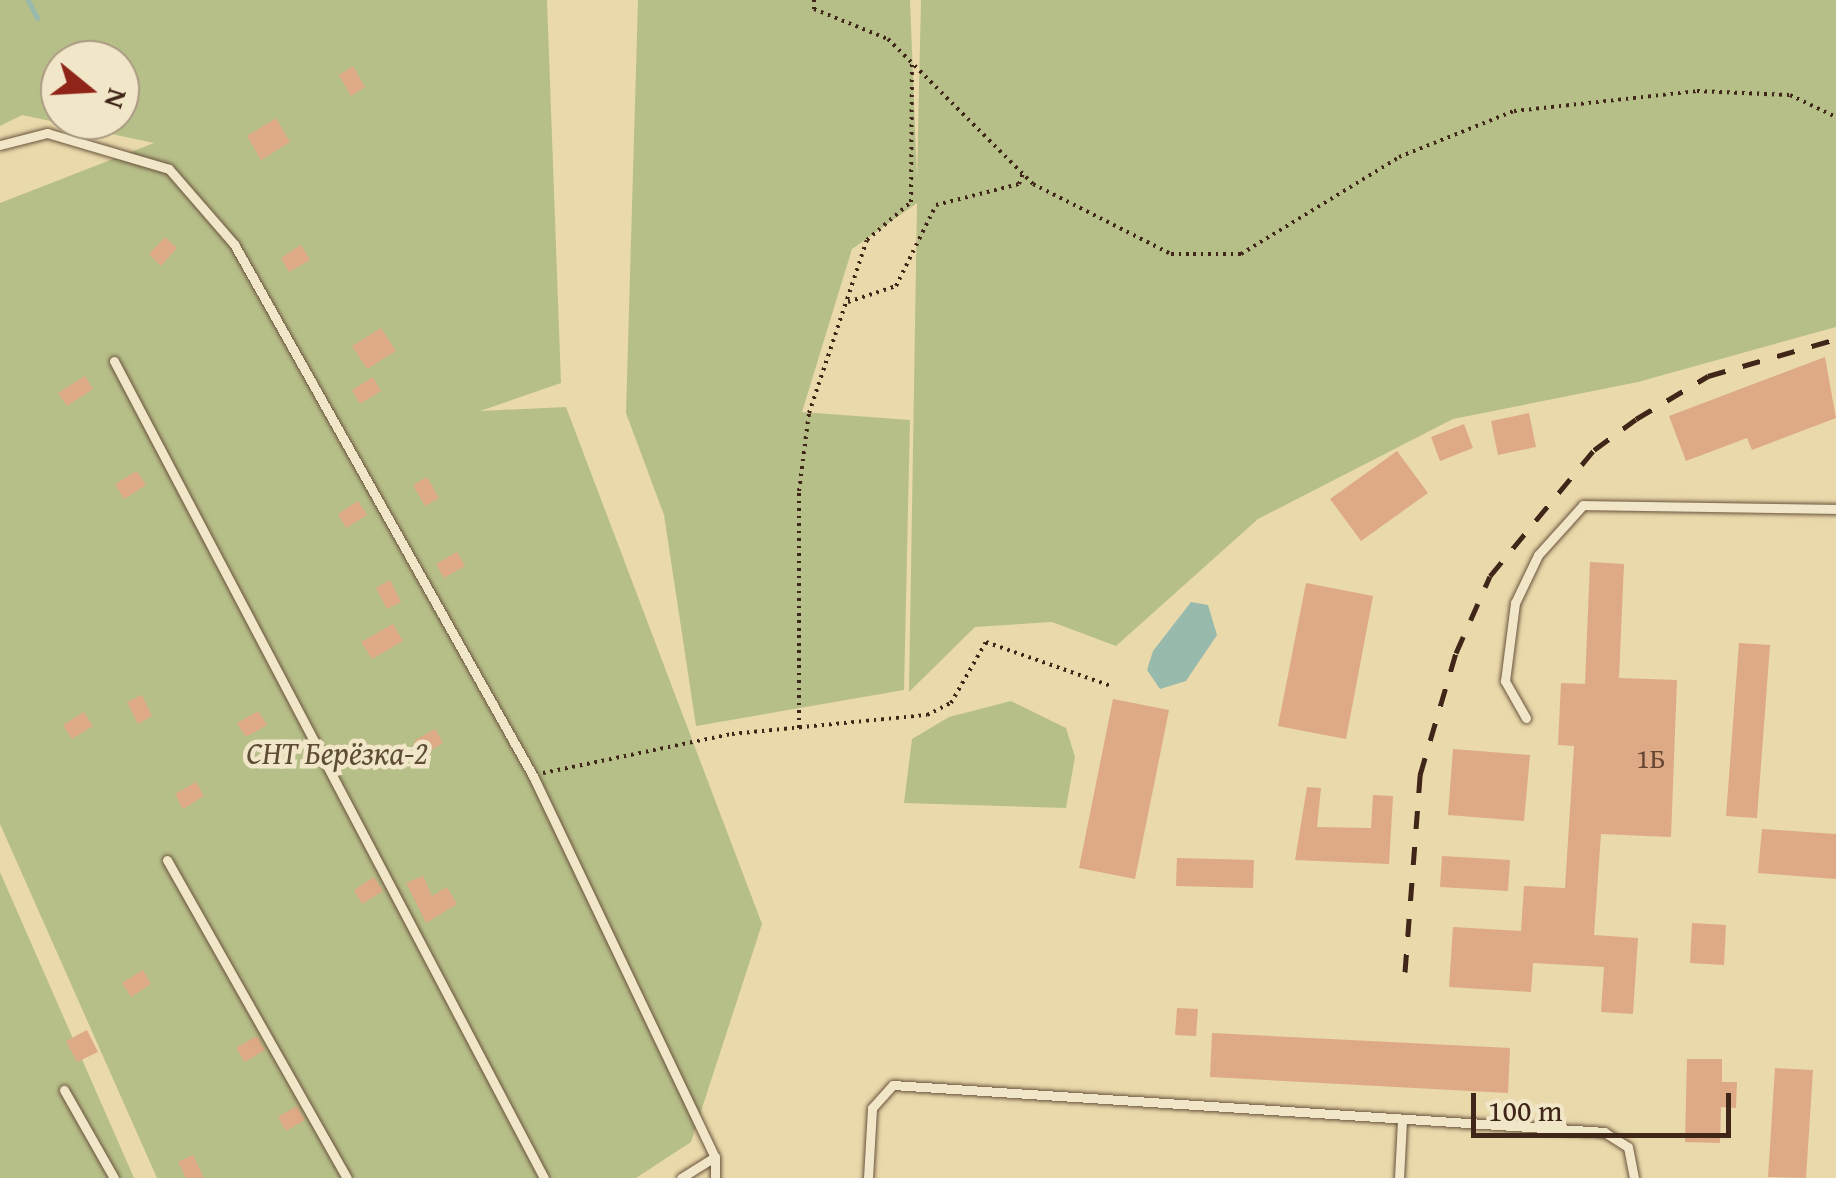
<!DOCTYPE html>
<html>
<head>
<meta charset="utf-8">
<style>
	body { margin:0 }
	#map { position:relative; width:1836px; height:1178px; overflow:hidden; background:#ead9ab; font-family:"Gentium Book Plus",serif }
	div>[style] { position:absolute }
	.green>* { inset:0; background:#b7bf89 }
	.water>* { inset:0; background:#98baac }
	.stream>* { height:5px; margin:-2.5px; padding:0 2.5px; transform-origin:2.5px; border-radius:2.5px; background:#98baac }
	.building>* { inset:0; background:#ddaa85 }
	.path>* { height:4px; margin-top:-2px; transform-origin:0; background:repeating-linear-gradient(90deg,#402618 0 2.5px,transparent 0 7.5px) }
	.roads { filter:drop-shadow(0 0 2px #6a533d) drop-shadow(0 0 2px #6a533d) }
	.service>* { height:9px; margin:-4.5px; padding:0 4.5px; transform-origin:4.5px; border-radius:4.5px; background:#f1e6c8 }
	.rail>* { height:5px; margin-top:-2.5px; transform-origin:0; background:repeating-linear-gradient(90deg,#402618 0 18px,transparent 0 36px) }
	span { translate:-50% -50%; white-space:nowrap; text-align:center; line-height:1.15; -webkit-text-stroke:9px #f1e6c8; paint-order:stroke }
	.number-label { font-size:28px; color:#674733 }
	.number-label span { -webkit-text-stroke-width:0 }
	.park-label { font-size:32px; color:#5e4c34; font-style:italic }
	.north { position:absolute; left:40px; top:40px; width:100px; height:100px; box-sizing:border-box; background:#f1e6c8; border:2px solid #aa9982; border-radius:50%; rotate:108deg; font-size:28px; font-weight:700; line-height:40px; text-align:center; color:#402618 }
	.north::after { content:''; display:block; margin:auto; width:35px; height:45px; background:#8f2418; clip-path:polygon(50% 0,100% 100%,50% 72%,0 100%) }
	.scale { position:absolute; left:1471px; top:1093px; width:260px; height:45px; box-sizing:border-box; border:5px solid #402618; border-top:0; padding-left:12px; font-size:30px; line-height:35px; white-space:nowrap; color:#402618; -webkit-text-stroke:8px #f1e6c8; paint-order:stroke }
</style>
</head>
<body>
<div id="map">
	<div class="green">
		<div style="clip-path:polygon(evenodd,0 0,547px 0,561px 383px,480px 411px,566px 407px,762px 924px,691px 1142px,636px 1178px,157px 1178px,0 824px,0 203px,154px 143px,22px 115px,0 126px,0 0,60px 60px,120px 60px,120px 120px,60px 120px,60px 60px)"></div>
		<div style="clip-path:polygon(638px 0,910px 0,917px 178px,921px 0,1836px 0,1836px 327px,1638px 382px,1453px 419px,1258px 519px,1116px 646px,1052px 622px,975px 627px,909px 692px,917px 203px,852px 249px,802px 412px,910px 420px,904px 690px,696px 726px,664px 515px,626px 413px)"></div>
		<div style="clip-path:polygon(1011px 701px,1066px 728px,1075px 757px,1066px 808px,904px 803px,912px 739px,949px 717px)"></div>
		<div style="clip-path:polygon(0 872px,134px 1178px,0 1178px)"></div>
	</div>
	<div class="water">
		<div style="clip-path:polygon(1191px 602px,1208px 605px,1217px 635px,1186px 681px,1160px 689px,1147px 670px,1153px 651px)"></div>
	</div>
	<div class="stream">
		<div style="left:28px;top:0;width:20px;rotate:63deg"></div>
	</div>
	<div class="building">
		<div style="clip-path:polygon(353px 66px,365px 87px,351px 96px,339px 75px)"></div>
		<div style="clip-path:polygon(276px 118px,290px 142px,261px 160px,247px 136px)"></div>
		<div style="clip-path:polygon(165px 237px,177px 248px,161px 266px,149px 254px)"></div>
		<div style="clip-path:polygon(301px 245px,310px 260px,289px 272px,281px 258px)"></div>
		<div style="clip-path:polygon(381px 328px,396px 351px,367px 369px,352px 346px)"></div>
		<div style="clip-path:polygon(1825px 357px,1836px 418px,1752px 450px,1747px 438px,1686px 461px,1669px 416px)"></div>
		<div style="clip-path:polygon(85px 376px,93px 389px,67px 406px,58px 393px)"></div>
		<div style="clip-path:polygon(373px 377px,381px 391px,360px 404px,352px 390px)"></div>
		<div style="clip-path:polygon(1529px 413px,1536px 447px,1498px 455px,1491px 421px)"></div>
		<div style="clip-path:polygon(1464px 424px,1473px 448px,1440px 461px,1431px 437px)"></div>
		<div style="clip-path:polygon(1397px 451px,1428px 493px,1361px 541px,1330px 499px)"></div>
		<div style="clip-path:polygon(137px 471px,146px 485px,124px 499px,115px 484px)"></div>
		<div style="clip-path:polygon(427px 477px,439px 498px,425px 506px,413px 485px)"></div>
		<div style="clip-path:polygon(358px 501px,367px 515px,346px 528px,338px 514px)"></div>
		<div style="clip-path:polygon(457px 552px,465px 566px,444px 578px,436px 564px)"></div>
		<div style="clip-path:polygon(1590px 562px,1624px 564px,1619px 678px,1677px 680px,1671px 837px,1601px 834px,1594px 935px,1638px 938px,1633px 1014px,1601px 1012px,1604px 967px,1533px 963px,1531px 992px,1449px 987px,1453px 927px,1521px 931px,1524px 886px,1565px 888px,1574px 746px,1558px 745px,1561px 683px,1585px 684px)"></div>
		<div style="clip-path:polygon(390px 580px,401px 602px,387px 609px,376px 588px)"></div>
		<div style="clip-path:polygon(1306px 583px,1373px 596px,1346px 739px,1278px 726px)"></div>
		<div style="clip-path:polygon(393px 624px,403px 641px,372px 659px,361px 642px)"></div>
		<div style="clip-path:polygon(1739px 643px,1770px 645px,1757px 818px,1726px 816px)"></div>
		<div style="clip-path:polygon(142px 695px,152px 716px,138px 724px,127px 702px)"></div>
		<div style="clip-path:polygon(1113px 699px,1169px 710px,1135px 879px,1079px 868px)"></div>
		<div style="clip-path:polygon(258px 711px,267px 725px,246px 737px,237px 723px)"></div>
		<div style="clip-path:polygon(84px 712px,93px 726px,72px 739px,63px 725px)"></div>
		<div style="clip-path:polygon(435px 729px,443px 743px,423px 755px,414px 741px)"></div>
		<div style="clip-path:polygon(1453px 749px,1530px 755px,1524px 821px,1448px 815px)"></div>
		<div style="clip-path:polygon(196px 782px,204px 796px,183px 809px,175px 794px)"></div>
		<div style="clip-path:polygon(1307px 787px,1321px 788px,1317px 827px,1371px 828px,1373px 795px,1393px 796px,1389px 864px,1295px 860px)"></div>
		<div style="clip-path:polygon(1762px 829px,1836px 834px,1836px 879px,1758px 873px)"></div>
		<div style="clip-path:polygon(1442px 856px,1510px 860px,1508px 891px,1440px 887px)"></div>
		<div style="clip-path:polygon(1177px 858px,1254px 860px,1253px 888px,1176px 886px)"></div>
		<div style="clip-path:polygon(423px 876px,432px 896px,447px 887px,457px 904px,426px 923px,406px 883px)"></div>
		<div style="clip-path:polygon(374px 877px,383px 891px,362px 904px,354px 890px)"></div>
		<div style="clip-path:polygon(1692px 923px,1726px 925px,1724px 965px,1690px 963px)"></div>
		<div style="clip-path:polygon(143px 970px,151px 984px,131px 997px,122px 983px)"></div>
		<div style="clip-path:polygon(1177px 1008px,1198px 1009px,1196px 1036px,1175px 1035px)"></div>
		<div style="clip-path:polygon(87px 1030px,98px 1052px,77px 1062px,66px 1041px)"></div>
		<div style="clip-path:polygon(1212px 1033px,1510px 1048px,1508px 1093px,1210px 1077px)"></div>
		<div style="clip-path:polygon(257px 1036px,265px 1050px,245px 1062px,236px 1048px)"></div>
		<div style="clip-path:polygon(1687px 1059px,1722px 1059px,1722px 1082px,1737px 1082px,1736px 1108px,1721px 1107px,1720px 1143px,1685px 1142px)"></div>
		<div style="clip-path:polygon(1775px 1068px,1813px 1070px,1806px 1178px,1768px 1177px)"></div>
		<div style="clip-path:polygon(297px 1106px,305px 1120px,286px 1131px,278px 1117px)"></div>
		<div style="clip-path:polygon(193px 1155px,204px 1178px,186px 1178px,178px 1162px)"></div>
	</div>
	<div class="path">
		<div style="left:814px;top:0;width:9px;rotate:90deg"></div>
		<div style="left:814px;top:9px;width:80px;rotate:22.1deg"></div>
		<div style="left:888px;top:39px;width:205px;rotate:45deg"></div>
		<div style="left:1033px;top:184px;width:155px;rotate:26.9deg"></div>
		<div style="left:1171px;top:254px;width:70px"></div>
		<div style="left:1241px;top:254px;width:185px;rotate:-31.5deg"></div>
		<div style="left:1399px;top:157px;width:124px;rotate:-21.8deg"></div>
		<div style="left:1514px;top:111px;width:184px;rotate:-6.2deg"></div>
		<div style="left:1697px;top:91px;width:93px;rotate:2.5deg"></div>
		<div style="left:1790px;top:95px;width:51px;rotate:25.6deg"></div>
		<div style="left:848px;top:302px;width:51px;rotate:-18.4deg"></div>
		<div style="left:896px;top:286px;width:90px;rotate:-63.7deg"></div>
		<div style="left:936px;top:205px;width:86px;rotate:-14.2deg"></div>
		<div style="left:1019px;top:184px;width:12px;rotate:-70deg"></div>
		<div style="left:799px;top:728px;width:237px;rotate:-90deg"></div>
		<div style="left:799px;top:491px;width:79px;rotate:-82.7deg"></div>
		<div style="left:809px;top:413px;width:182px;rotate:-71.5deg"></div>
		<div style="left:867px;top:240px;width:58px;rotate:-40.8deg"></div>
		<div style="left:911px;top:202px;width:142px;rotate:-89.6deg"></div>
		<div style="left:543px;top:773px;width:193px;rotate:-11.7deg"></div>
		<div style="left:732px;top:734px;width:196px;rotate:-5.6deg"></div>
		<div style="left:927px;top:715px;width:27px;rotate:-27deg"></div>
		<div style="left:951px;top:703px;width:70px;rotate:-60.2deg"></div>
		<div style="left:986px;top:642px;width:133px;rotate:19.4deg"></div>
	</div>
	<div class="roads">
		<div class="service">
			<div style="left:0;top:145px;width:49px;rotate:-14.3deg"></div>
			<div style="left:47px;top:133px;width:127px;rotate:16.4deg"></div>
			<div style="left:169px;top:169px;width:99px;rotate:49.1deg"></div>
			<div style="left:234px;top:244px;width:610px;rotate:60.66deg"></div>
			<div style="left:533px;top:776px;width:422px;rotate:64.5deg"></div>
			<div style="left:715px;top:1157px;width:21px;rotate:90deg"></div>
			<div style="left:114px;top:361px;width:923px;rotate:62.24deg"></div>
			<div style="left:1526px;top:718px;width:43px;rotate:-119.6deg"></div>
			<div style="left:1505px;top:681px;width:79px;rotate:-82.7deg"></div>
			<div style="left:1515px;top:603px;width:53px;rotate:-64.4deg"></div>
			<div style="left:1538px;top:555px;width:67px;rotate:-48deg"></div>
			<div style="left:1583px;top:505px;width:253px;rotate:0.9deg"></div>
			<div style="left:167px;top:860px;width:365px;rotate:60.5deg"></div>
			<div style="left:64px;top:1090px;width:101px;rotate:60.4deg"></div>
			<div style="left:681px;top:1178px;width:40px;rotate:-32deg"></div>
			<div style="left:868px;top:1178px;width:70px;rotate:-86.7deg"></div>
			<div style="left:872px;top:1108px;width:31px;rotate:-48deg"></div>
			<div style="left:893px;top:1085px;width:713px;rotate:3.78deg"></div>
			<div style="left:1604px;top:1132px;width:28px;rotate:32deg"></div>
			<div style="left:1628px;top:1147px;width:32px;rotate:79deg"></div>
			<div style="left:1399px;top:1178px;width:57px;rotate:-87deg"></div>
		</div>
	</div>
	<div class="rail">
		<div style="left:1405px;top:972px;width:198px;rotate:-85.6deg"></div>
		<div style="left:1420px;top:775px;width:127px;rotate:-73.6deg"></div>
		<div style="left:1456px;top:653px;width:84px;rotate:-66.2deg"></div>
		<div style="left:1490px;top:576px;width:163px;rotate:-50.5deg"></div>
		<div style="left:1594px;top:450px;width:52px;rotate:-36.4deg"></div>
		<div style="left:1636px;top:419px;width:84px;rotate:-30.8deg"></div>
		<div style="left:1708px;top:376px;width:133px;rotate:-16.1deg"></div>
	</div>
	<div class="number-label">
		<span style="left:1651px;top:758px">1Б</span>
	</div>
	<div class="park-label">
		<span style="left:337px;top:753px">СНТ Берёзка-2</span>
	</div>
	<div class="north">N</div>
	<div class="scale">100 m</div>
</div>
</body>
</html>
